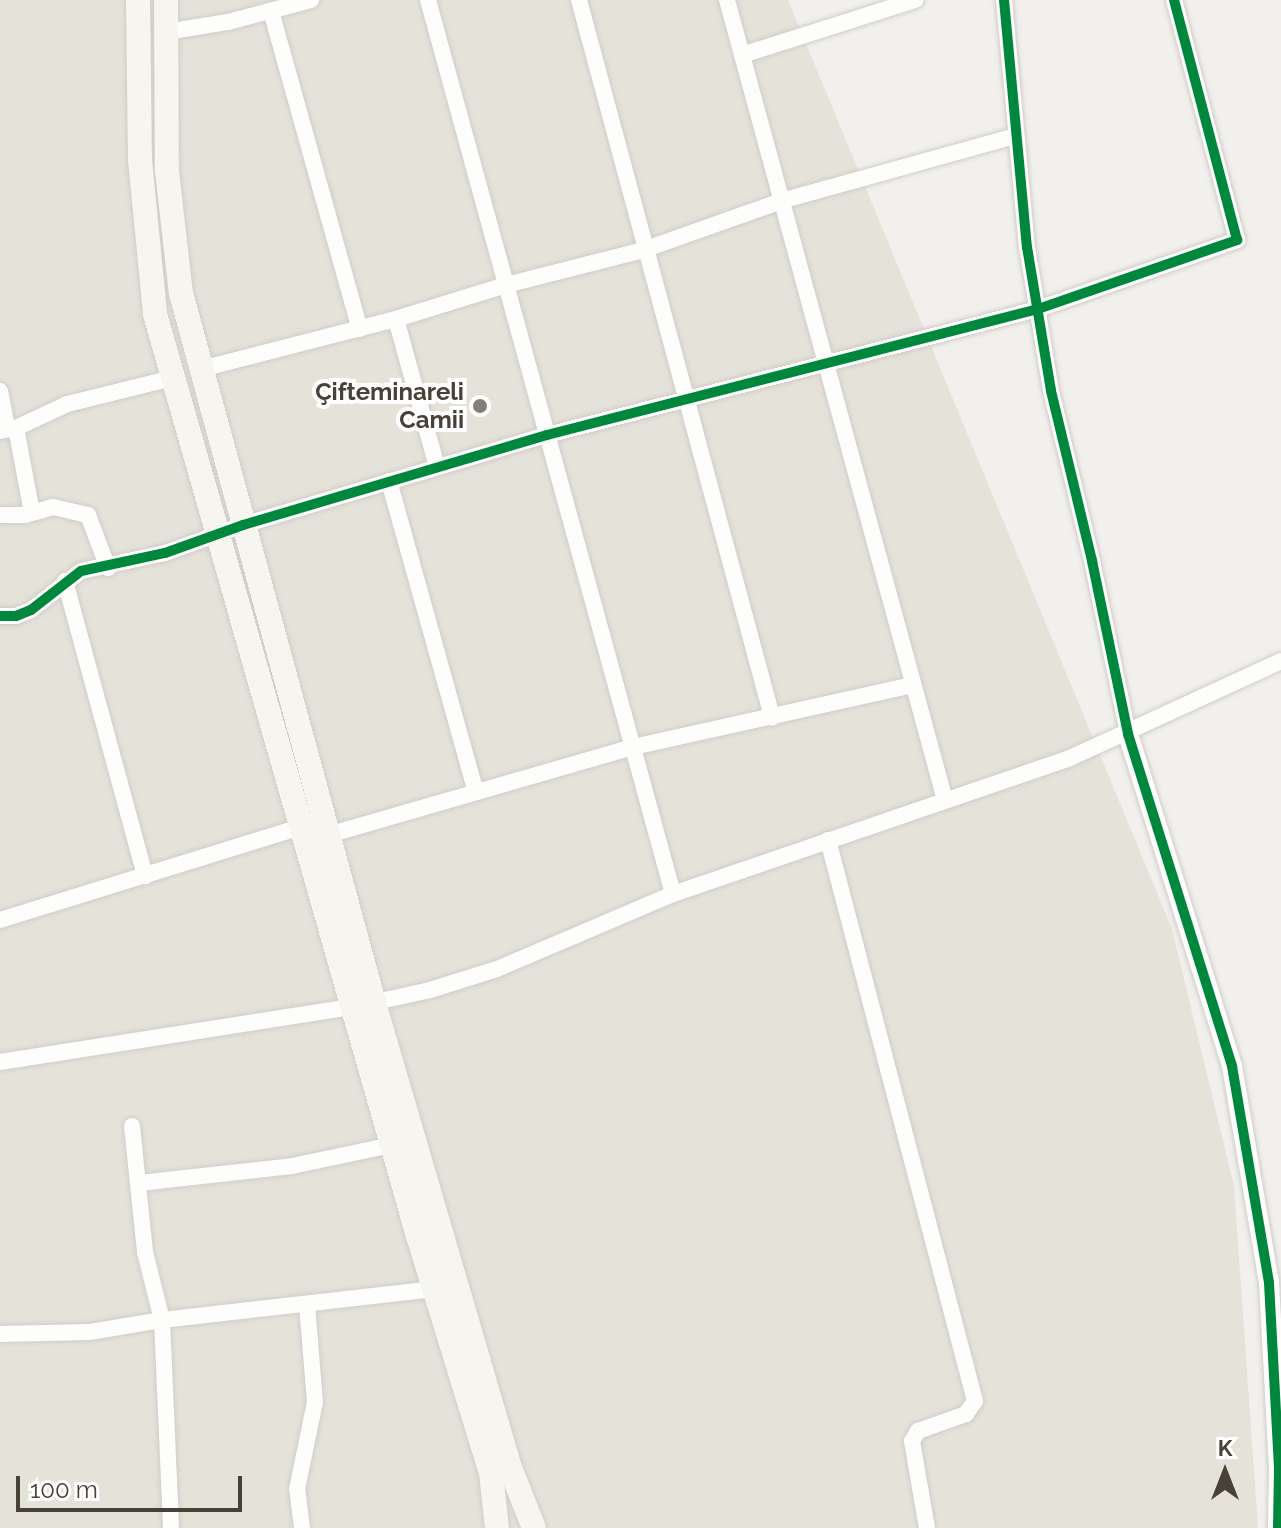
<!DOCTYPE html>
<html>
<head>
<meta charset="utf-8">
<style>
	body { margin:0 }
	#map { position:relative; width:1281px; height:1528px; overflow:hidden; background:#f2f0ec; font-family:Raleway,sans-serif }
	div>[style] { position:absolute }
	.residential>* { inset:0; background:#e5e2da }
	.roads { filter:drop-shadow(0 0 2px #d0cdc9) drop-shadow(0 0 2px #d0cdc9) }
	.minor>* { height:16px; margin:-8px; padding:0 8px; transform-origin:8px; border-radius:8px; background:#fdfdfc }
	.tertiary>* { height:20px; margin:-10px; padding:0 10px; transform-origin:10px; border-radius:10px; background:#fdfdfc }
	.secondary>* { height:24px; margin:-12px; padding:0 12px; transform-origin:12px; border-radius:12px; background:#f7f5ef }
	.cycleway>* { height:10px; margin:-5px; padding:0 5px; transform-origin:5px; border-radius:5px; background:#00873e }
	.dots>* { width:22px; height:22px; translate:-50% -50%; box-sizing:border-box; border:4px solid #fff; border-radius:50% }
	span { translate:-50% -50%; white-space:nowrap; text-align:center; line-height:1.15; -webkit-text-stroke:8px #fff; paint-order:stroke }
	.poi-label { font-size:24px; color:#484138; font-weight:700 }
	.right { translate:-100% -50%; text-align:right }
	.north { position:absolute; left:1185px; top:1432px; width:80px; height:80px; -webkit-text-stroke:6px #fff; paint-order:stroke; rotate:0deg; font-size:22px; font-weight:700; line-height:32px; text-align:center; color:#484138 }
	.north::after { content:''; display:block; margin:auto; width:28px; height:36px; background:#484138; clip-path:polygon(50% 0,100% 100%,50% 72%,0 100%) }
	.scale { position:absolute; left:16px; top:1476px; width:226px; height:36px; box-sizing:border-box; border:4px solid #484138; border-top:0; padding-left:10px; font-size:24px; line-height:28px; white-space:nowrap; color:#484138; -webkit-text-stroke:6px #fff; paint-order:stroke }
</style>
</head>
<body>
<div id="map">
	<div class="residential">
		<div style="clip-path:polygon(0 0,788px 0,1172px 929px,1234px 1186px,1258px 1528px,0 1528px)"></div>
	</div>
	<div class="roads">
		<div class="minor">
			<div style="left:428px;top:0;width:927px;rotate:74.67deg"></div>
			<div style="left:579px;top:0;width:743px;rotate:74.93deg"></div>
			<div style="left:727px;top:0;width:829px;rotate:74.76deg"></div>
			<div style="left:1004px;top:0;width:248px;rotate:84.7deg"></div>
			<div style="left:1027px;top:247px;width:146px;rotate:80.5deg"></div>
			<div style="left:1051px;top:391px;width:175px;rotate:76.4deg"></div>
			<div style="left:1092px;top:561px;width:177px;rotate:78.2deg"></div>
			<div style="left:271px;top:11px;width:330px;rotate:74.4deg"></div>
			<div style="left:166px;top:32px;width:63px;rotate:-9.2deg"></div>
			<div style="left:228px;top:22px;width:86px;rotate:-14.8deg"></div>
			<div style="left:742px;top:55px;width:182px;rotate:-17.6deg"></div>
			<div style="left:396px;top:319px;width:154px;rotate:74.5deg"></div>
			<div style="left:201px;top:369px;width:201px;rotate:-14.4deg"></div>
			<div style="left:396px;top:319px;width:115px;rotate:-17.2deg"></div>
			<div style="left:506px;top:285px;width:141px;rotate:-14.3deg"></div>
			<div style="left:643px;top:250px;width:146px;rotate:-19.5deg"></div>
			<div style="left:781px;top:201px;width:244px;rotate:-15.5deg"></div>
			<div style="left:0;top:391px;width:37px;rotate:79deg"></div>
			<div style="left:16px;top:428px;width:86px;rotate:79.3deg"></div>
			<div style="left:0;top:431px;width:16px;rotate:-11deg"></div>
			<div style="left:16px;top:428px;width:56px;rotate:-25.2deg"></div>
			<div style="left:67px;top:404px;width:109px;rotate:-13.8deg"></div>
			<div style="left:389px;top:481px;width:323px;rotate:74.4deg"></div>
			<div style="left:0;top:515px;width:25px"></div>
			<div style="left:25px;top:515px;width:29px;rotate:-16deg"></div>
			<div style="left:53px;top:507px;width:36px;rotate:13deg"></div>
			<div style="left:88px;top:515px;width:57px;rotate:69.3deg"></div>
			<div style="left:65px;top:581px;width:306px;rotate:74.8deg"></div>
			<div style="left:0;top:616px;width:16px"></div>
			<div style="left:16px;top:616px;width:16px;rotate:-22deg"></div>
			<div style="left:31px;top:610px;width:63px;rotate:-38deg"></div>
			<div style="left:81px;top:571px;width:86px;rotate:-12.1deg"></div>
			<div style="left:165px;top:553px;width:83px;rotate:-19.7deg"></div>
			<div style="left:243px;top:525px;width:317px;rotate:-16.5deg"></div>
			<div style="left:547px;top:435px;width:507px;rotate:-14.39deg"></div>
			<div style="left:1038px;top:309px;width:211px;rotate:-19.1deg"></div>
			<div style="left:1237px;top:240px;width:248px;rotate:-104.7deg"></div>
			<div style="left:328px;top:835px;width:317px;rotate:-16.1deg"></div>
			<div style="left:633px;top:747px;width:287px;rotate:-12.5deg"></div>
			<div style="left:828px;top:840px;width:580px;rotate:75.32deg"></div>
			<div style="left:975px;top:1401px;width:16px;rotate:125deg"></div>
			<div style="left:966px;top:1414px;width:51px;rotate:160.5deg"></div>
			<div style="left:918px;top:1431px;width:12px;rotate:121deg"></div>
			<div style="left:912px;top:1441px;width:88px;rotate:80.2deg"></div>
			<div style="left:0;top:920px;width:315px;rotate:-17.2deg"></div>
			<div style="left:0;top:1062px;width:357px;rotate:-8.9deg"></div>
			<div style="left:353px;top:1007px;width:79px;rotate:-12.4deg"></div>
			<div style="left:430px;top:990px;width:70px;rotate:-17.4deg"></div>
			<div style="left:497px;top:969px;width:191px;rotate:-23.1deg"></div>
			<div style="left:673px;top:894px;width:417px;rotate:-18.9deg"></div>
			<div style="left:1068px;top:759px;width:234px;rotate:-24.7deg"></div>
			<div style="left:132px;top:1126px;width:127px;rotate:84.1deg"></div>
			<div style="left:145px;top:1252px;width:70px;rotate:76deg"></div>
			<div style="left:162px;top:1320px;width:208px;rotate:87.5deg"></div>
			<div style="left:139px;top:1183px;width:154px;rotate:-6.3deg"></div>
			<div style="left:292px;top:1166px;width:102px;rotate:-11.9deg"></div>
			<div style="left:0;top:1334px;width:90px;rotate:-1.3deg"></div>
			<div style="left:90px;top:1332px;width:73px;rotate:-9.5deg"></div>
			<div style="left:162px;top:1320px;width:274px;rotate:-6.5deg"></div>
			<div style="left:302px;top:1528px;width:39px;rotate:-97deg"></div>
			<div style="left:297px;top:1489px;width:89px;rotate:-78.3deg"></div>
			<div style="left:315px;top:1402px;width:98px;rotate:-94.7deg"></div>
		</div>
		<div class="tertiary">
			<div style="left:1128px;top:734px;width:348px;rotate:72.6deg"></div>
			<div style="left:1232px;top:1066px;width:220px;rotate:80.3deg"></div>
			<div style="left:1269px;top:1283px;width:187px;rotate:86.9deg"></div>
			<div style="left:1279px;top:1470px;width:58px;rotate:91deg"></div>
		</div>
		<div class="secondary">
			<div style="left:138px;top:0;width:160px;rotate:89.3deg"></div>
			<div style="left:140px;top:160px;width:155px;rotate:84.4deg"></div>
			<div style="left:155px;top:314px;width:959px;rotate:74.08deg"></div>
			<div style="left:418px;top:1236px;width:248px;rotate:72.9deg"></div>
			<div style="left:491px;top:1473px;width:55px;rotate:83.8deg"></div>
			<div style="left:166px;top:0;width:171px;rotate:89.7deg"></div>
			<div style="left:167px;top:171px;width:123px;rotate:83.5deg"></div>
			<div style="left:181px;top:293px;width:736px;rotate:74.79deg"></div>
			<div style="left:374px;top:1003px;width:487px;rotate:73.7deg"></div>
			<div style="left:511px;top:1470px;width:62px;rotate:68.4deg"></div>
		</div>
	</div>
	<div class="cycleway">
		<div style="left:1004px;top:0;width:248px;rotate:84.7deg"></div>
		<div style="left:1027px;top:247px;width:146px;rotate:80.5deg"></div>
		<div style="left:1051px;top:391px;width:175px;rotate:76.4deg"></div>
		<div style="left:1092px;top:561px;width:177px;rotate:78.2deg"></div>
		<div style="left:1128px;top:734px;width:348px;rotate:72.6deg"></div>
		<div style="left:1232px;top:1066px;width:220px;rotate:80.3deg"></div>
		<div style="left:1269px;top:1283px;width:187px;rotate:86.9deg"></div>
		<div style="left:1279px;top:1470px;width:58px;rotate:91deg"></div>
		<div style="left:0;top:616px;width:16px"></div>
		<div style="left:16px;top:616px;width:16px;rotate:-22deg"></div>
		<div style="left:31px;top:610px;width:63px;rotate:-38deg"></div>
		<div style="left:81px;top:571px;width:86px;rotate:-12.1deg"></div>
		<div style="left:165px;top:553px;width:83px;rotate:-19.7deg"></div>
		<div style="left:243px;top:525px;width:317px;rotate:-16.5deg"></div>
		<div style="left:547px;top:435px;width:507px;rotate:-14.39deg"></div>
		<div style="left:1038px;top:309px;width:211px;rotate:-19.1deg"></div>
		<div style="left:1237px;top:240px;width:248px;rotate:-104.7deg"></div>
	</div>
	<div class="dots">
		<div style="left:480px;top:406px;background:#847e77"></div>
	</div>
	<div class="poi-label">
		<span class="right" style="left:464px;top:406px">Çifteminareli<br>Camii</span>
	</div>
	<div class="north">K</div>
	<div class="scale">100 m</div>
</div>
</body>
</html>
